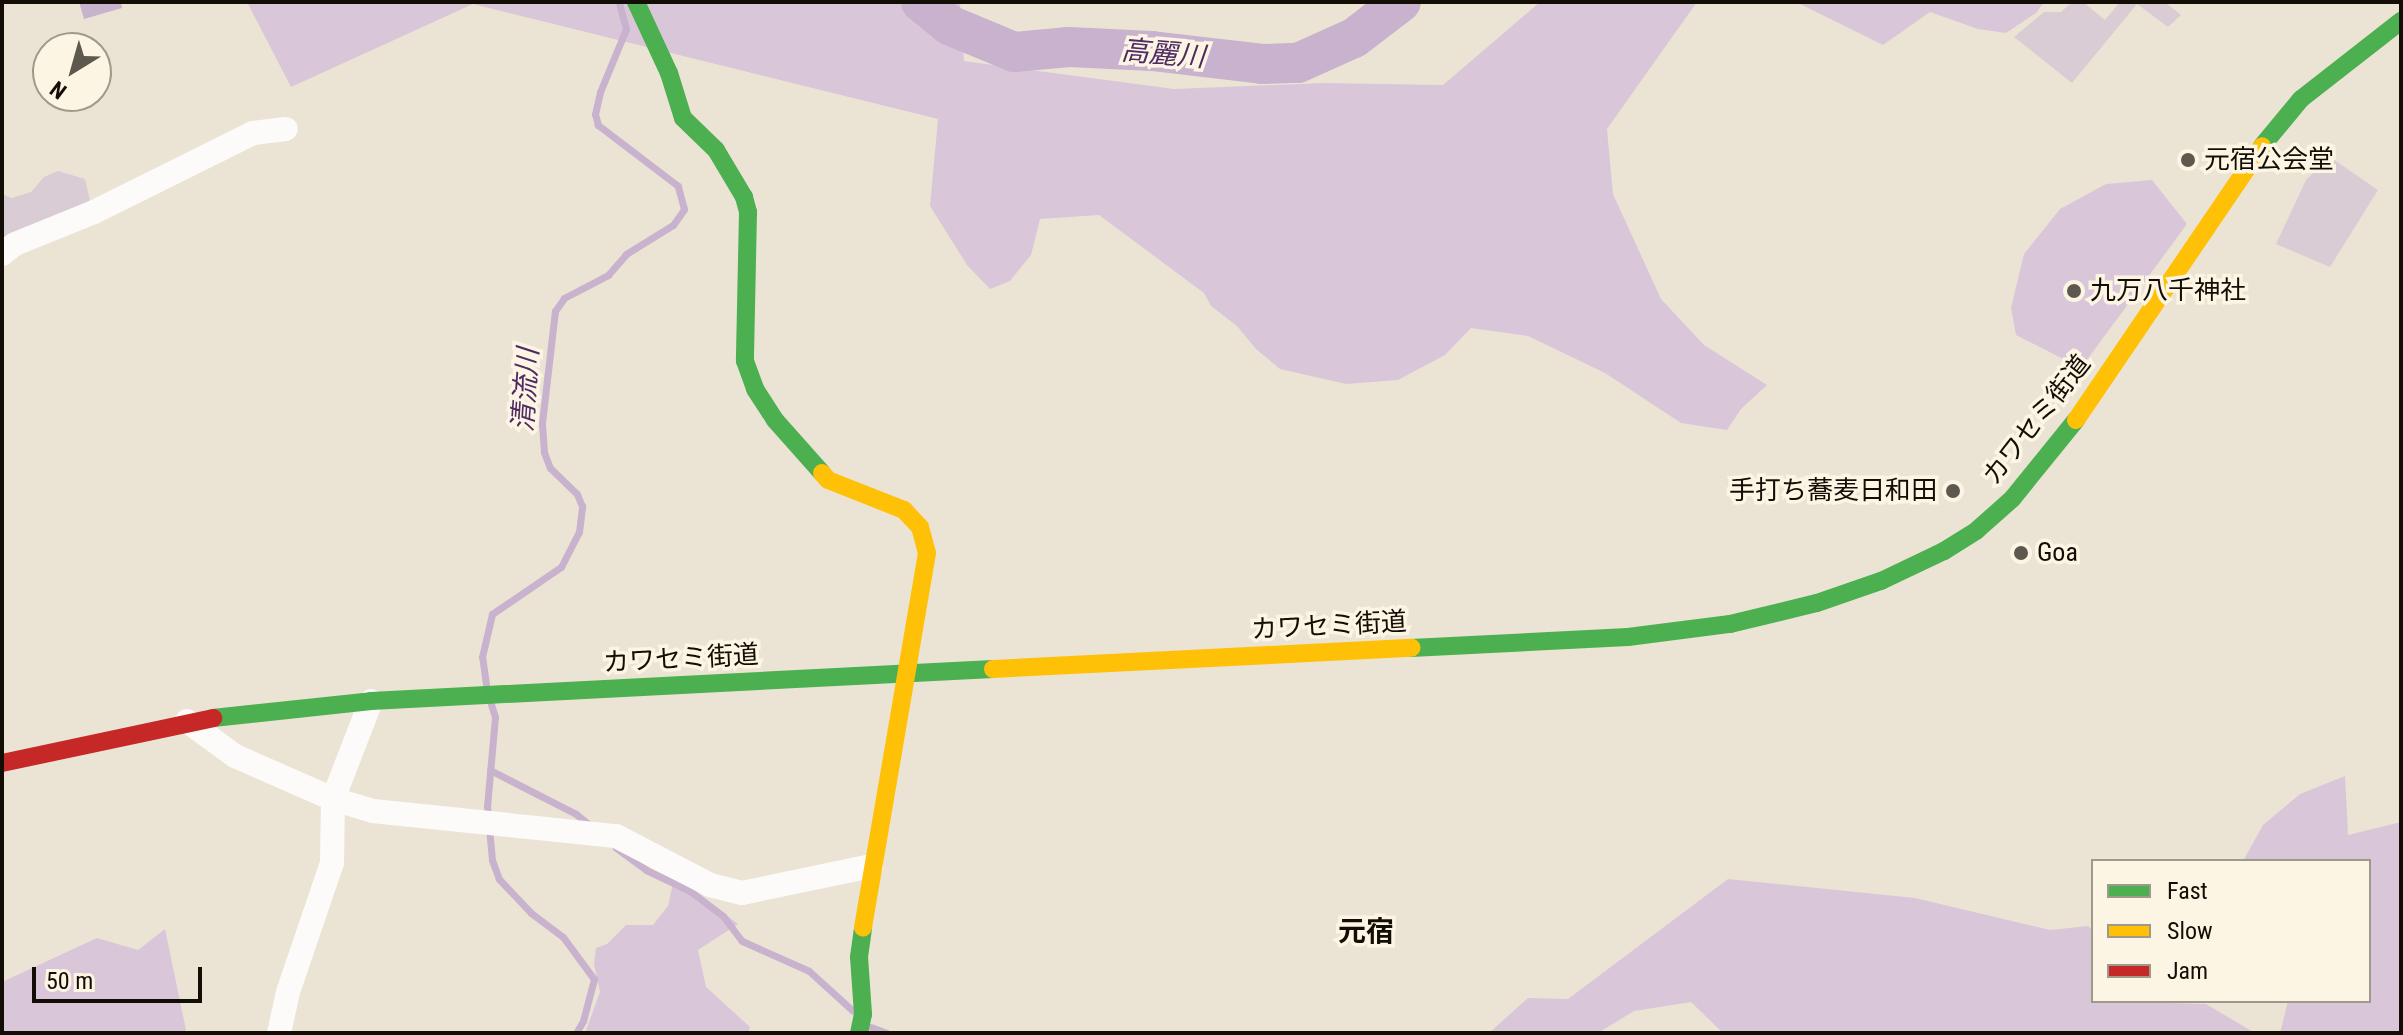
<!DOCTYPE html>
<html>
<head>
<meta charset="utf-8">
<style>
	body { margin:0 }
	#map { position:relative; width:2403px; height:1035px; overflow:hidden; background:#ebe4d5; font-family:"Roboto Condensed","Noto Sans JP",sans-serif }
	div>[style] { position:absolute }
	.green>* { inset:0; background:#d9ccd5 }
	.forest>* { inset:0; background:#dac6d9 }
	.water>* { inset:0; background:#c9b2ce }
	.stream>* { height:7px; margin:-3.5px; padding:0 3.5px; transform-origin:3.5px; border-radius:3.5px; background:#c9b2ce }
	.river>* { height:40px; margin:-20px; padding:0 20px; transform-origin:20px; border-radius:20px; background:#c9b2ce }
	.street>* { height:24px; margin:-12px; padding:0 12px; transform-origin:12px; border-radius:12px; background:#fcfbf9 }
	.fast>* { height:18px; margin:-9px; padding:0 9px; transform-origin:9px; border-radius:9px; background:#4caf50 }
	.slow>* { height:18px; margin:-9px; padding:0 9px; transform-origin:9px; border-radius:9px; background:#ffc107 }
	.jam>* { height:18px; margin:-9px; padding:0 9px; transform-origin:9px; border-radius:9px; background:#c62828 }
	.dots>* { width:22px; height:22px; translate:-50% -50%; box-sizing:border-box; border:4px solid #fdf5e4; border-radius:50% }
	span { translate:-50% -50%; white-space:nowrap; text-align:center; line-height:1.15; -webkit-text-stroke:7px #fdf5e4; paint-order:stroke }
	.poi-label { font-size:26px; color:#120e05 }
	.left { translate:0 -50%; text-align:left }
	.right { translate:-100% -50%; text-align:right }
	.street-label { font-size:26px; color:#120e05 }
	.water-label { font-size:28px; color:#502a63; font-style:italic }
	.neighbourhood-label { font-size:28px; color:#120e05; font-weight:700 }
	.frame { position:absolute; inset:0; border:4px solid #120e05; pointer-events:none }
	.legend { position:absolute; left:2091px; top:859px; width:280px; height:144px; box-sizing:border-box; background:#fdf5e4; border:2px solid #9f998b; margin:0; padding:10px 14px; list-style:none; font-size:24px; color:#120e05 }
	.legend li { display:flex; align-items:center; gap:16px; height:40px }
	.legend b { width:40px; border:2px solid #9f998b }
	.north { position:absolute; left:32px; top:32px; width:80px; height:80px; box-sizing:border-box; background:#fdf5e4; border:2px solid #9f998b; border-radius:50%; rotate:217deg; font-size:22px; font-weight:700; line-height:32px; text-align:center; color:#120e05 }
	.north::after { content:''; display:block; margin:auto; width:28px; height:36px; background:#5e594e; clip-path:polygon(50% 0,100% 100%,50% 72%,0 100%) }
	.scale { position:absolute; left:32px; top:967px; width:170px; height:36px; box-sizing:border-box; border:4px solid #120e05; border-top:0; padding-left:10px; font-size:24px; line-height:28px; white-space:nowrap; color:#120e05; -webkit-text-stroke:6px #fdf5e4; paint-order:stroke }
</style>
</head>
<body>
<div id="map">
	<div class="green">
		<div style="clip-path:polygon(2072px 2px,2083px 2px,2105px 20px,2120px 2px,2165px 2px,2181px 15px,2168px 27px,2137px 4px,2072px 83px,2014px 37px,2044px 12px,2061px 12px)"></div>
		<div style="clip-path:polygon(2330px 157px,2378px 190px,2330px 267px,2276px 244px,2306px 180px)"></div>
		<div style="clip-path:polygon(58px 171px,85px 179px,91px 205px,2px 244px,2px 194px,12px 198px,31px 192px,44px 177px)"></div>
	</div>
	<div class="forest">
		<div style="clip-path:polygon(247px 2px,960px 2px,964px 61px,1174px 89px,1324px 83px,1443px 85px,1540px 2px,1697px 2px,1607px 129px,1613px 194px,1661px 299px,1704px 345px,1767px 385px,1741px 409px,1727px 430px,1681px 423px,1605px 373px,1528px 336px,1471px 328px,1445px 355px,1398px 380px,1346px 384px,1280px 369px,1256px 349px,1237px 326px,1211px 306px,1204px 293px,1099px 215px,1040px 219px,1031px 255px,1010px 281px,990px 289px,967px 265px,930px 206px,938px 119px,473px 4px,291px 87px)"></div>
		<div style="clip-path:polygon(1796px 2px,2044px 2px,2036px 13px,2006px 33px,1978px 29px,1930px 12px,1883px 45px)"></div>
		<div style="clip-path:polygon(2152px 180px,2187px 224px,2081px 368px,2016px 335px,2011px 308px,2024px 254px,2060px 209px,2106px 184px)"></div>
		<div style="clip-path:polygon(2345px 776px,2348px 835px,2401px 822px,2401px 1033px,2280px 1033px,2288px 1001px,2369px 1001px,2369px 861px,2243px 861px,2263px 825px,2300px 794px)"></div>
		<div style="clip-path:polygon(1728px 879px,1915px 898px,2050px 930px,2088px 926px,2093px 931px,2093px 1001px,2206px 1004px,2255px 1033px,1723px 1033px,1691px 1002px,1634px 1011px,1598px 1033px,1489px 1033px,1528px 998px,1568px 999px)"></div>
		<div style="clip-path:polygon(673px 883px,688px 886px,738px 924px,698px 950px,706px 987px,750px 1027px,748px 1033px,585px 1033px,600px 992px,594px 964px,596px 948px,607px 944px,626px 925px,653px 925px,668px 906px)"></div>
		<div style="clip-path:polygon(165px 929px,186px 1030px,182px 1033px,2px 1033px,2px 982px,97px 938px,138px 950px)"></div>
	</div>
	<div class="water">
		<div style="clip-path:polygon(79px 2px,121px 2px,122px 8px,84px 19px)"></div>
	</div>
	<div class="stream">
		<div style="left:486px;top:684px;width:27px;rotate:-98deg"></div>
		<div style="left:482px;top:657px;width:44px;rotate:-76.9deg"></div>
		<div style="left:492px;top:614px;width:83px;rotate:-34.3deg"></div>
		<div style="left:561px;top:567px;width:39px;rotate:-63deg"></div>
		<div style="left:579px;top:532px;width:26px;rotate:-83deg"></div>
		<div style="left:582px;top:506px;width:13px;rotate:-113deg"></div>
		<div style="left:577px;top:494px;width:37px;rotate:-136deg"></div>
		<div style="left:550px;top:468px;width:17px;rotate:-111deg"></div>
		<div style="left:544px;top:452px;width:29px;rotate:-94deg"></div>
		<div style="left:542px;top:423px;width:113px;rotate:-83.4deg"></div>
		<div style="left:555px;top:311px;width:16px;rotate:-55deg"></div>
		<div style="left:564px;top:298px;width:50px;rotate:-27.6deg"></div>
		<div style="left:608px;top:275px;width:28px;rotate:-49deg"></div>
		<div style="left:626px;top:254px;width:55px;rotate:-31.7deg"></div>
		<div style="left:673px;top:225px;width:19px;rotate:-55deg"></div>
		<div style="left:684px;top:209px;width:24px;rotate:-105deg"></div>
		<div style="left:678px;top:186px;width:101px;rotate:-142.7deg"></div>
		<div style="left:598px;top:125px;width:11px;rotate:-105deg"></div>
		<div style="left:595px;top:114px;width:23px;rotate:-77deg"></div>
		<div style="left:600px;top:92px;width:68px;rotate:-67.6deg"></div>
		<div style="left:626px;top:29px;width:28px;rotate:-105deg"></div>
		<div style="left:491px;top:704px;width:14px;rotate:73deg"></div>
		<div style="left:495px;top:717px;width:89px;rotate:95.1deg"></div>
		<div style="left:487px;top:806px;width:54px;rotate:84.7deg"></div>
		<div style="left:492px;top:860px;width:20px;rotate:70deg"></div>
		<div style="left:499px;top:879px;width:47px;rotate:46.7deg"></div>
		<div style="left:531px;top:913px;width:40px;rotate:37deg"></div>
		<div style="left:563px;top:937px;width:52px;rotate:53.6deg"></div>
		<div style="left:594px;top:979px;width:43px;rotate:104.7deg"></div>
		<div style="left:583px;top:1021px;width:14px;rotate:120deg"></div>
		<div style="left:490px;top:770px;width:97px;rotate:27.1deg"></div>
		<div style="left:576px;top:814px;width:21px;rotate:39deg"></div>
		<div style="left:616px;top:848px;width:37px;rotate:36deg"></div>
		<div style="left:646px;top:870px;width:49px;rotate:25.5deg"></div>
		<div style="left:690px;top:891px;width:41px;rotate:37.1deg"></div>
		<div style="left:723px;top:916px;width:31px;rotate:53deg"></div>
		<div style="left:742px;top:941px;width:73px;rotate:24.1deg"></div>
		<div style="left:809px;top:971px;width:59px;rotate:42.3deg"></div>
		<div style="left:871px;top:1027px;width:17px;rotate:21deg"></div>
	</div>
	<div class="river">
		<div style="left:921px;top:2px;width:36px;rotate:39deg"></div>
		<div style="left:949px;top:25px;width:70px;rotate:22.6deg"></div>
		<div style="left:1014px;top:52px;width:55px;rotate:-5.2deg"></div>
		<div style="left:1069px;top:47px;width:83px;rotate:2.8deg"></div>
		<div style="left:1152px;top:51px;width:111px;rotate:6.7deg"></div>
		<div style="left:1262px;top:64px;width:36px;rotate:-2deg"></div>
		<div style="left:1298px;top:63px;width:61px;rotate:-24.1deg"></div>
		<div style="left:1354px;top:38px;width:59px;rotate:-37.5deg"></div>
	</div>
	<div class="street">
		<div style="left:2px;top:254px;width:16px;rotate:-38deg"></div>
		<div style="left:15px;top:244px;width:85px;rotate:-22.1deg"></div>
		<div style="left:94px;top:212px;width:178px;rotate:-26.4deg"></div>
		<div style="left:253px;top:133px;width:33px;rotate:-7deg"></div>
		<div style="left:187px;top:721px;width:59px;rotate:36.1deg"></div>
		<div style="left:235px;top:756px;width:107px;rotate:23.7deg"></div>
		<div style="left:333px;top:799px;width:42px;rotate:16.7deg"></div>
		<div style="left:373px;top:811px;width:244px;rotate:5.9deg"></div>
		<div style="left:616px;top:836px;width:106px;rotate:27.5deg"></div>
		<div style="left:710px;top:885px;width:33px;rotate:14deg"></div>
		<div style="left:742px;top:893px;width:132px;rotate:-11.8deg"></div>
		<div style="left:279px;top:1033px;width:42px;rotate:-77.6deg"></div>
		<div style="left:288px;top:992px;width:136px;rotate:-71.2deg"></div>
		<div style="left:332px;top:863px;width:64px;rotate:-89.1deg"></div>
		<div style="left:333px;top:799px;width:105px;rotate:-68.8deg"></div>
	</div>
	<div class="fast">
		<div style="left:636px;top:2px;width:78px;rotate:65.1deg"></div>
		<div style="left:669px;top:73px;width:47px;rotate:72.7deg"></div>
		<div style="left:683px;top:118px;width:46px;rotate:44.1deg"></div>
		<div style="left:716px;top:150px;width:55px;rotate:59.2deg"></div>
		<div style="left:744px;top:197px;width:16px;rotate:75deg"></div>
		<div style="left:748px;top:212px;width:149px;rotate:91.2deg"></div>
		<div style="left:745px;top:361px;width:30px;rotate:70deg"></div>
		<div style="left:755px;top:389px;width:37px;rotate:57deg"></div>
		<div style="left:775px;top:420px;width:71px;rotate:48.4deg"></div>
		<div style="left:2262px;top:146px;width:61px;rotate:-50.3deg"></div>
		<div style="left:2301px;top:99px;width:127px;rotate:-38deg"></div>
		<div style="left:1411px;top:648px;width:217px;rotate:-2.9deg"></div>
		<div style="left:1628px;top:637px;width:103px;rotate:-7.3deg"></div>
		<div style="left:1730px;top:624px;width:89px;rotate:-13.6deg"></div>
		<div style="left:1817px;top:603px;width:68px;rotate:-19deg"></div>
		<div style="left:1881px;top:581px;width:70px;rotate:-25.5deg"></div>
		<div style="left:1944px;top:551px;width:39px;rotate:-32deg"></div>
		<div style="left:1977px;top:530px;width:47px;rotate:-41.5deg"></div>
		<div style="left:2012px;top:499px;width:102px;rotate:-51deg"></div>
		<div style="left:213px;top:718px;width:159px;rotate:-6.1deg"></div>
		<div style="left:371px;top:701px;width:623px;rotate:-2.95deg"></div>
		<div style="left:859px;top:1033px;width:19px;rotate:-78deg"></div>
		<div style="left:863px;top:1014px;width:57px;rotate:-94deg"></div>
		<div style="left:859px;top:957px;width:29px;rotate:-82deg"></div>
	</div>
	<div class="slow">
		<div style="left:2076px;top:420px;width:331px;rotate:-55.8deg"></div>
		<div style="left:822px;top:473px;width:9px;rotate:49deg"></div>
		<div style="left:828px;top:480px;width:82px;rotate:21.5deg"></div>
		<div style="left:904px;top:510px;width:23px;rotate:47deg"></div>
		<div style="left:920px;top:527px;width:27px;rotate:75deg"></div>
		<div style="left:927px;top:553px;width:380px;rotate:99.7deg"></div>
		<div style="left:993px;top:669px;width:419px;rotate:-2.9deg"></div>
	</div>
	<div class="jam">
		<div style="left:2px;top:763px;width:216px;rotate:-12deg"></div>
	</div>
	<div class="dots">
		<div style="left:2188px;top:160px;background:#5e594e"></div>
		<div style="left:2074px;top:291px;background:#5e594e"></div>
		<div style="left:1953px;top:491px;background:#5e594e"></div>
		<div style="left:2021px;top:553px;background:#5e594e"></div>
	</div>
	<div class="poi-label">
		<span class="left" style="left:2204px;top:160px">元宿公会堂</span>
		<span class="left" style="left:2090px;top:291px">九万八千神社</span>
		<span class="right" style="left:1937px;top:491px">手打ち蕎麦日和田</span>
		<span class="left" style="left:2037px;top:553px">Goa</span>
	</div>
	<div class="street-label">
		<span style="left:2037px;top:420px;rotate:-52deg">カワセミ街道</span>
		<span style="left:1329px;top:626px;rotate:-3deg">カワセミ街道</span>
		<span style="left:681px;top:659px;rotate:-3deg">カワセミ街道</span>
	</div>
	<div class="water-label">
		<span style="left:1163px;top:54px;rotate:5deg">高麗川</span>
		<span style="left:526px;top:390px;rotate:-86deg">清流川</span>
	</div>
	<div class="neighbourhood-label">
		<span style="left:1366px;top:932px">元宿</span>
	</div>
	<div class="frame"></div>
	<ul class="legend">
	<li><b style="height:10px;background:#4caf50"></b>Fast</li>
	<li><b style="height:10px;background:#ffc107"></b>Slow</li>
	<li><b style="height:10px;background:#c62828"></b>Jam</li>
	</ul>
	<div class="north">N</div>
	<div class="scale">50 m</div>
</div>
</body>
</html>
